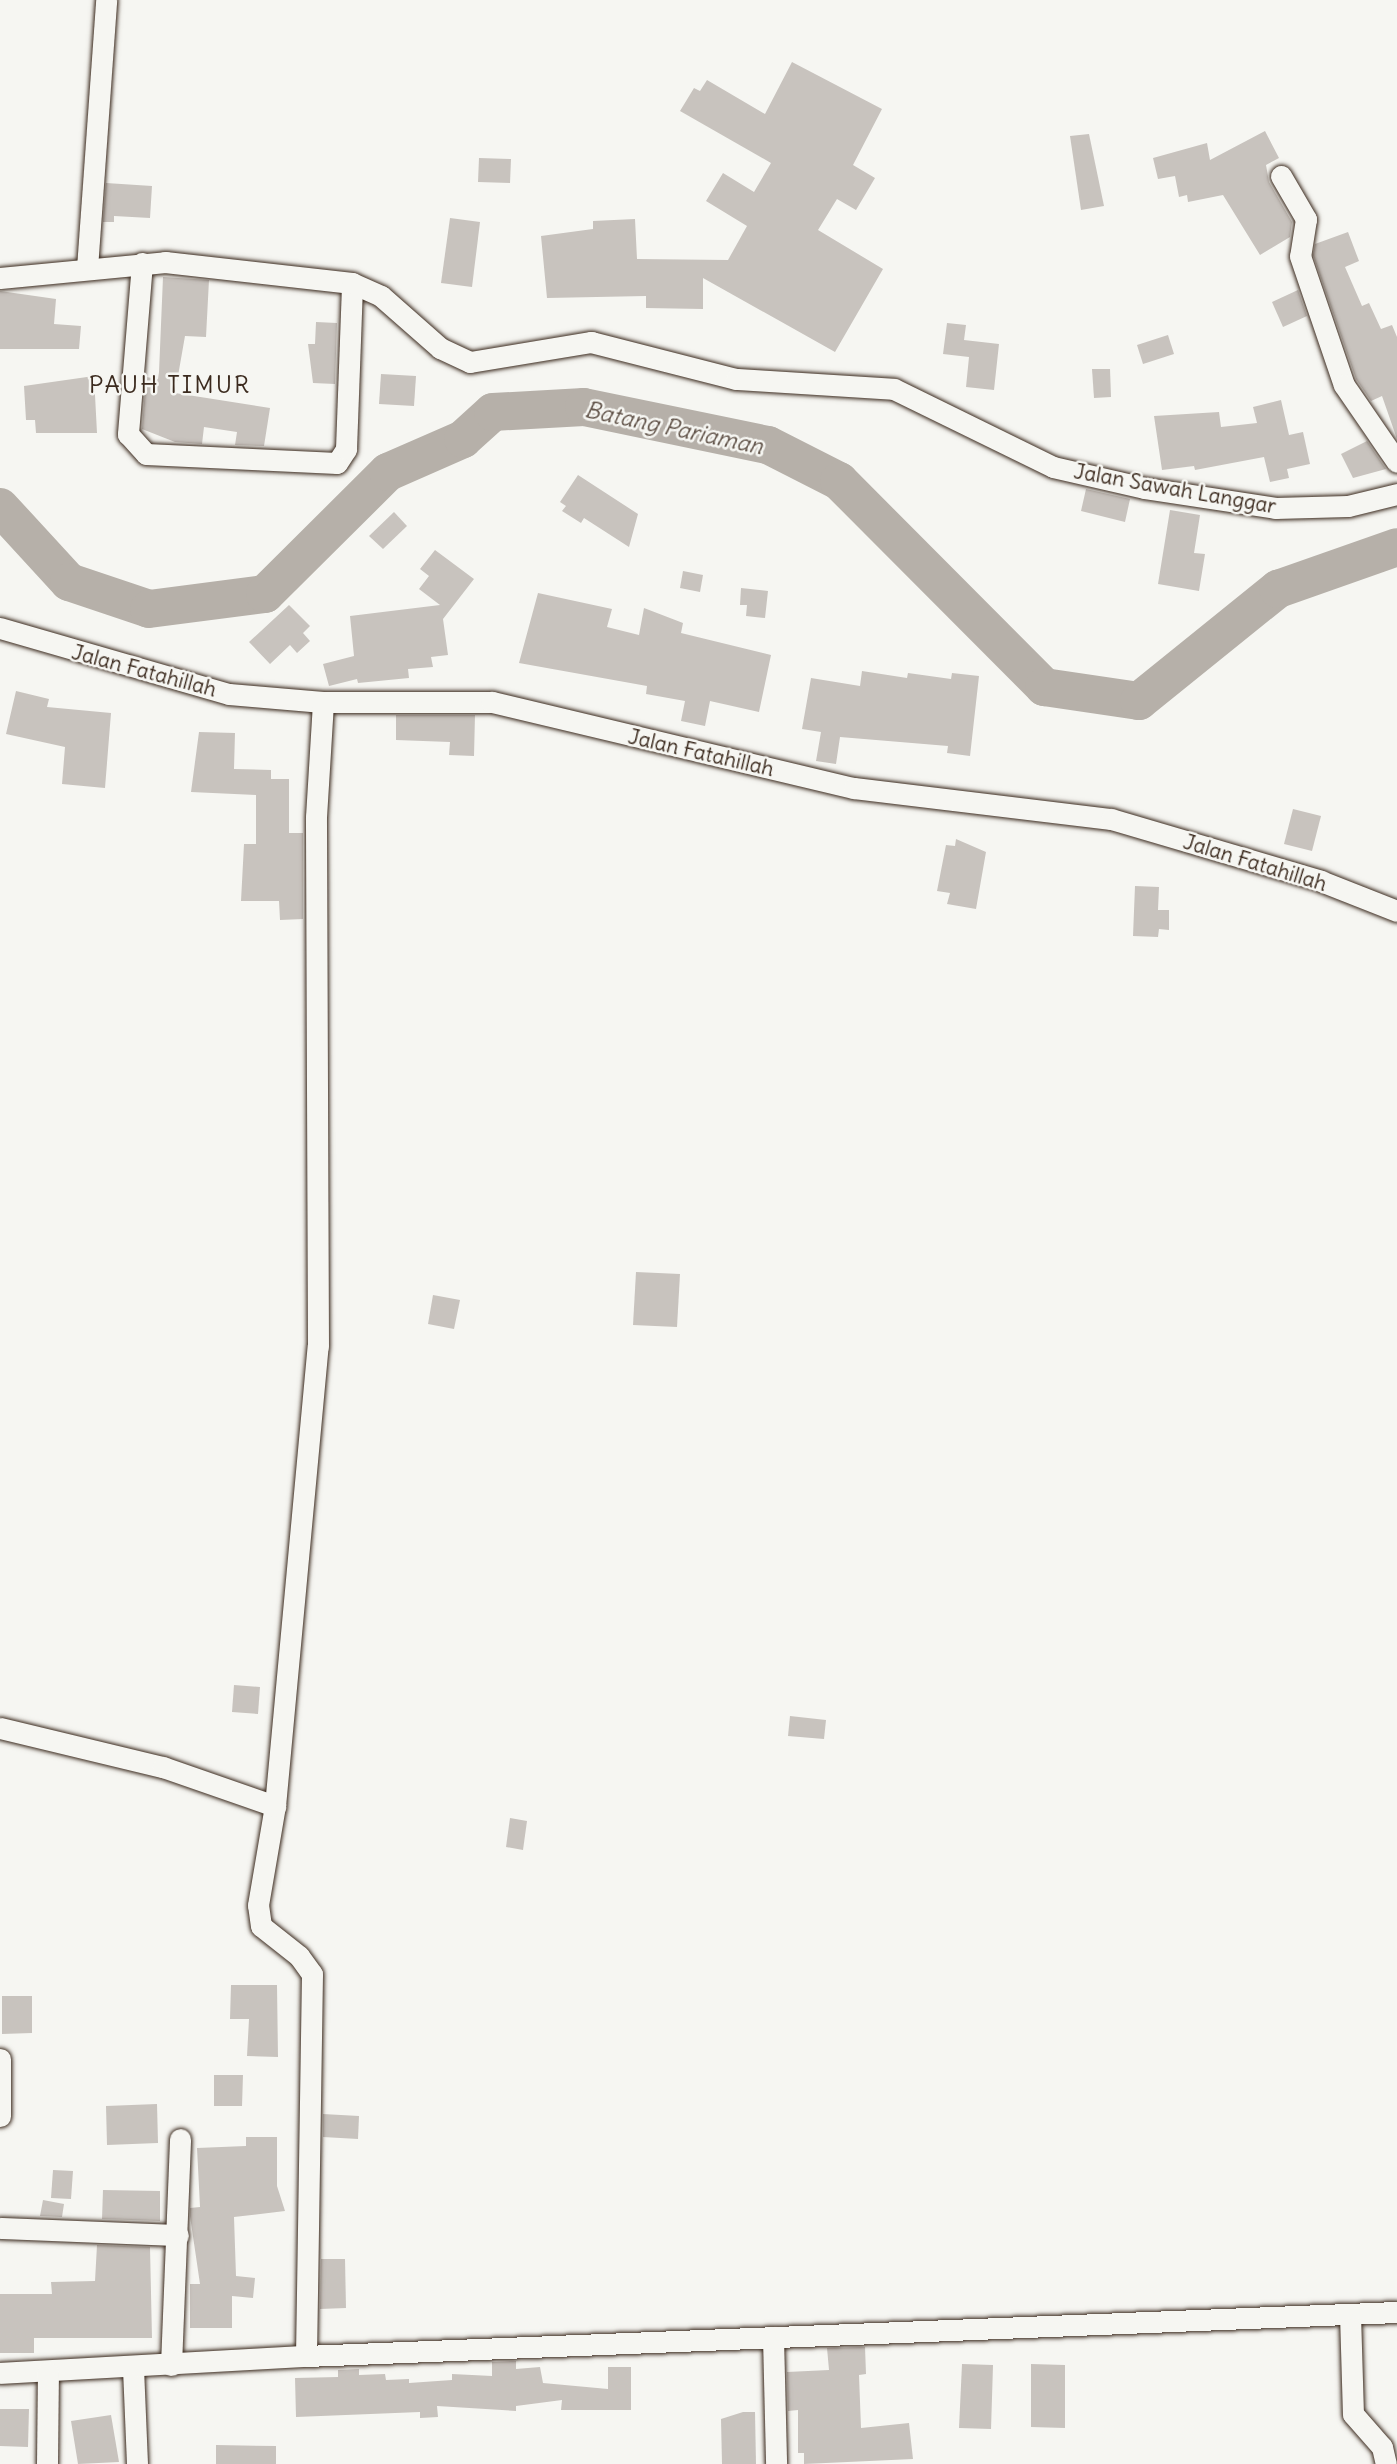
<!DOCTYPE html>
<html>
<head>
<meta charset="utf-8">
<style>
	body { margin:0 }
	#map { position:relative; width:1397px; height:2464px; overflow:hidden; background:#f6f6f2; font-family:Delius,sans-serif }
	div>[style] { position:absolute }
	.river>* { height:38px; margin:-19px; padding:0 19px; transform-origin:19px; border-radius:19px; background:#b6b0a9 }
	.building>* { inset:0; background:#c8c3be }
	.roads { filter:drop-shadow(0 0 2px #3b2a1e) drop-shadow(0 0 2px #3b2a1e) }
	.street>* { height:21px; margin:-10.5px; padding:0 10.5px; transform-origin:10.5px; border-radius:10.5px; background:#f6f6f2 }
	span { translate:-50% -50%; white-space:nowrap; text-align:center; line-height:1.15; -webkit-text-stroke:5px #f6f6f2; paint-order:stroke }
	.street-label { font-size:21px; color:#3b2a1e }
	.water-label { font-size:23px; color:#605248; font-style:italic }
	.quarter-label { font-size:24px; color:#3b2a1e; letter-spacing:2px }
</style>
</head>
<body>
<div id="map">
	<div class="river">
		<div style="left:0;top:507px;width:102px;rotate:47.4deg"></div>
		<div style="left:69px;top:582px;width:84px;rotate:18.6deg"></div>
		<div style="left:149px;top:609px;width:117px;rotate:-7.4deg"></div>
		<div style="left:265px;top:594px;width:173px;rotate:-44.8deg"></div>
		<div style="left:388px;top:472px;width:82px;rotate:-23.7deg"></div>
		<div style="left:463px;top:439px;width:40px;rotate:-42deg"></div>
		<div style="left:493px;top:412px;width:91px;rotate:-3.1deg"></div>
		<div style="left:584px;top:407px;width:188px;rotate:11.7deg"></div>
		<div style="left:768px;top:445px;width:80px;rotate:26.9deg"></div>
		<div style="left:839px;top:481px;width:291px;rotate:45.1deg"></div>
		<div style="left:1044px;top:687px;width:96px;rotate:8.4deg"></div>
		<div style="left:1139px;top:701px;width:179px;rotate:-38.9deg"></div>
		<div style="left:1278px;top:589px;width:126px;rotate:-19.4deg"></div>
	</div>
	<div class="building">
		<div style="clip-path:polygon(792px 62px,882px 109px,853px 165px,875px 178px,856px 210px,837px 199px,818px 230px,883px 269px,835px 352px,703px 278px,703px 309px,646px 308px,646px 296px,547px 298px,541px 236px,593px 229px,593px 221px,635px 219px,637px 259px,728px 260px,747px 226px,706px 201px,723px 173px,754px 192px,771px 163px,680px 111px,694px 88px,700px 91px,707px 80px,765px 114px)"></div>
		<div style="clip-path:polygon(1265px 131px,1279px 158px,1266px 165px,1269px 182px,1292px 222px,1290px 237px,1260px 255px,1223px 195px,1188px 202px,1187px 195px,1179px 197px,1175px 176px,1158px 179px,1153px 158px,1207px 143px,1210px 160px)"></div>
		<div style="clip-path:polygon(1089px 134px,1104px 206px,1081px 210px,1070px 136px)"></div>
		<div style="clip-path:polygon(479px 158px,511px 159px,510px 183px,478px 182px)"></div>
		<div style="clip-path:polygon(106px 183px,152px 186px,150px 218px,114px 216px,114px 222px,103px 222px)"></div>
		<div style="clip-path:polygon(450px 218px,480px 222px,472px 287px,441px 283px)"></div>
		<div style="clip-path:polygon(1348px 232px,1359px 261px,1345px 267px,1362px 306px,1369px 303px,1381px 329px,1392px 325px,1397px 337px,1397px 439px,1382px 396px,1371px 401px,1356px 379px,1313px 255px,1315px 244px)"></div>
		<div style="clip-path:polygon(163px 277px,209px 280px,206px 337px,185px 336px,175px 393px,270px 408px,264px 446px,235px 445px,237px 432px,204px 427px,202px 444px,175px 442px,142px 429px,146px 377px,158px 379px,159px 372px)"></div>
		<div style="clip-path:polygon(1298px 290px,1307px 316px,1283px 327px,1272px 302px)"></div>
		<div style="clip-path:polygon(0 291px,56px 299px,54px 324px,81px 326px,79px 349px,0 349px)"></div>
		<div style="clip-path:polygon(316px 322px,337px 323px,335px 384px,313px 383px,308px 344px,315px 344px)"></div>
		<div style="clip-path:polygon(947px 323px,966px 325px,964px 340px,999px 344px,994px 390px,966px 387px,969px 357px,943px 354px)"></div>
		<div style="clip-path:polygon(1168px 335px,1174px 354px,1143px 364px,1137px 345px)"></div>
		<div style="clip-path:polygon(1092px 369px,1110px 369px,1111px 397px,1094px 398px)"></div>
		<div style="clip-path:polygon(381px 374px,416px 376px,414px 406px,379px 404px)"></div>
		<div style="clip-path:polygon(94px 376px,97px 433px,36px 433px,35px 420px,26px 420px,24px 386px)"></div>
		<div style="clip-path:polygon(1281px 400px,1289px 435px,1303px 432px,1310px 464px,1287px 469px,1289px 478px,1270px 482px,1264px 457px,1195px 470px,1194px 466px,1162px 470px,1154px 416px,1219px 412px,1221px 427px,1257px 423px,1253px 407px)"></div>
		<div style="clip-path:polygon(1367px 441px,1386px 469px,1353px 478px,1341px 454px)"></div>
		<div style="clip-path:polygon(578px 475px,638px 514px,629px 547px,584px 518px,581px 523px,562px 511px,566px 506px,560px 502px)"></div>
		<div style="clip-path:polygon(1086px 489px,1130px 499px,1125px 522px,1081px 511px)"></div>
		<div style="clip-path:polygon(1170px 510px,1200px 515px,1194px 553px,1205px 554px,1199px 591px,1158px 584px)"></div>
		<div style="clip-path:polygon(394px 512px,407px 526px,383px 549px,369px 536px)"></div>
		<div style="clip-path:polygon(435px 550px,474px 579px,443px 619px,448px 655px,431px 657px,433px 667px,408px 669px,409px 678px,358px 683px,357px 679px,329px 686px,323px 664px,354px 656px,350px 616px,440px 605px,419px 589px,429px 576px,420px 569px)"></div>
		<div style="clip-path:polygon(683px 571px,703px 575px,700px 592px,680px 588px)"></div>
		<div style="clip-path:polygon(741px 588px,768px 591px,765px 618px,746px 616px,747px 605px,740px 605px)"></div>
		<div style="clip-path:polygon(538px 593px,612px 609px,607px 627px,639px 635px,644px 608px,683px 623px,681px 633px,771px 655px,759px 712px,710px 701px,705px 726px,681px 721px,685px 701px,646px 694px,647px 686px,519px 663px)"></div>
		<div style="clip-path:polygon(289px 605px,310px 626px,303px 633px,310px 641px,297px 653px,290px 645px,270px 664px,249px 642px)"></div>
		<div style="clip-path:polygon(862px 671px,907px 678px,908px 673px,951px 679px,952px 673px,979px 676px,970px 756px,947px 753px,948px 746px,840px 737px,836px 764px,816px 761px,821px 732px,802px 729px,811px 678px,860px 686px)"></div>
		<div style="clip-path:polygon(16px 691px,49px 699px,47px 707px,111px 713px,105px 788px,62px 784px,65px 747px,6px 734px)"></div>
		<div style="clip-path:polygon(396px 715px,475px 715px,474px 756px,449px 755px,450px 742px,396px 740px)"></div>
		<div style="clip-path:polygon(199px 732px,235px 733px,234px 769px,271px 770px,271px 779px,289px 779px,289px 833px,303px 833px,303px 919px,280px 920px,279px 901px,241px 901px,244px 844px,256px 844px,256px 795px,191px 792px)"></div>
		<div style="clip-path:polygon(1293px 809px,1321px 816px,1312px 851px,1284px 844px)"></div>
		<div style="clip-path:polygon(956px 839px,986px 852px,976px 909px,947px 904px,950px 893px,937px 891px,946px 845px,955px 846px)"></div>
		<div style="clip-path:polygon(1135px 886px,1159px 887px,1158px 910px,1169px 910px,1169px 930px,1159px 929px,1158px 937px,1133px 936px)"></div>
		<div style="clip-path:polygon(636px 1272px,680px 1274px,677px 1327px,633px 1325px)"></div>
		<div style="clip-path:polygon(433px 1295px,460px 1300px,454px 1329px,428px 1324px)"></div>
		<div style="clip-path:polygon(234px 1685px,260px 1687px,258px 1714px,232px 1712px)"></div>
		<div style="clip-path:polygon(790px 1716px,826px 1720px,824px 1739px,788px 1736px)"></div>
		<div style="clip-path:polygon(510px 1818px,527px 1821px,523px 1850px,506px 1847px)"></div>
		<div style="clip-path:polygon(231px 1985px,277px 1985px,278px 2057px,247px 2056px,249px 2019px,230px 2019px)"></div>
		<div style="clip-path:polygon(2px 1996px,32px 1996px,32px 2033px,2px 2034px)"></div>
		<div style="clip-path:polygon(214px 2075px,243px 2075px,242px 2106px,214px 2106px)"></div>
		<div style="clip-path:polygon(157px 2104px,158px 2143px,107px 2145px,106px 2106px)"></div>
		<div style="clip-path:polygon(323px 2114px,359px 2116px,358px 2139px,323px 2137px)"></div>
		<div style="clip-path:polygon(246px 2137px,277px 2137px,277px 2186px,285px 2211px,234px 2217px,236px 2276px,255px 2278px,253px 2298px,232px 2296px,232px 2328px,190px 2328px,190px 2284px,200px 2284px,190px 2216px,190px 2208px,200px 2207px,197px 2148px,246px 2146px)"></div>
		<div style="clip-path:polygon(53px 2170px,73px 2171px,71px 2199px,51px 2198px)"></div>
		<div style="clip-path:polygon(103px 2190px,160px 2191px,160px 2221px,102px 2219px)"></div>
		<div style="clip-path:polygon(43px 2200px,64px 2204px,62px 2217px,40px 2216px)"></div>
		<div style="clip-path:polygon(97px 2245px,150px 2247px,152px 2338px,34px 2338px,34px 2353px,0 2353px,0 2294px,52px 2294px,51px 2282px,95px 2281px)"></div>
		<div style="clip-path:polygon(321px 2259px,345px 2259px,346px 2308px,320px 2309px)"></div>
		<div style="clip-path:polygon(865px 2347px,866px 2374px,859px 2375px,861px 2428px,909px 2423px,913px 2459px,804px 2464px,804px 2453px,798px 2453px,798px 2410px,788px 2411px,787px 2372px,829px 2370px,827px 2348px)"></div>
		<div style="clip-path:polygon(516px 2361px,516px 2369px,540px 2367px,543px 2383px,608px 2389px,608px 2367px,631px 2367px,631px 2410px,561px 2410px,562px 2400px,516px 2406px,516px 2411px,437px 2406px,438px 2417px,420px 2418px,420px 2412px,296px 2417px,295px 2378px,338px 2377px,338px 2370px,359px 2369px,359px 2375px,385px 2374px,386px 2380px,409px 2379px,409px 2383px,452px 2380px,452px 2374px,492px 2376px,492px 2362px)"></div>
		<div style="clip-path:polygon(962px 2364px,993px 2365px,991px 2429px,959px 2428px)"></div>
		<div style="clip-path:polygon(1031px 2364px,1065px 2365px,1065px 2428px,1031px 2427px)"></div>
		<div style="clip-path:polygon(0 2409px,29px 2409px,28px 2447px,0 2446px)"></div>
		<div style="clip-path:polygon(743px 2412px,755px 2412px,756px 2464px,722px 2464px,721px 2419px)"></div>
		<div style="clip-path:polygon(111px 2415px,119px 2462px,78px 2464px,71px 2421px)"></div>
		<div style="clip-path:polygon(216px 2445px,276px 2446px,276px 2464px,216px 2464px)"></div>
	</div>
	<div class="roads">
		<div class="street">
			<div style="left:1281px;top:176px;width:50px;rotate:59.8deg"></div>
			<div style="left:1306px;top:219px;width:37px;rotate:99deg"></div>
			<div style="left:1300px;top:256px;width:136px;rotate:71.2deg"></div>
			<div style="left:1344px;top:385px;width:93px;rotate:55.5deg"></div>
			<div style="left:142px;top:263px;width:172px;rotate:94.7deg"></div>
			<div style="left:128px;top:434px;width:27px;rotate:48deg"></div>
			<div style="left:146px;top:454px;width:191px;rotate:2.7deg"></div>
			<div style="left:337px;top:463px;width:17px;rotate:-57deg"></div>
			<div style="left:346px;top:449px;width:166px;rotate:-87.9deg"></div>
			<div style="left:87px;top:268px;width:269px;rotate:-85.9deg"></div>
			<div style="left:0;top:278px;width:166px;rotate:-5.5deg"></div>
			<div style="left:165px;top:262px;width:188px;rotate:6.4deg"></div>
			<div style="left:352px;top:283px;width:32px;rotate:24deg"></div>
			<div style="left:381px;top:296px;width:79px;rotate:41.4deg"></div>
			<div style="left:440px;top:348px;width:33px;rotate:25deg"></div>
			<div style="left:470px;top:362px;width:123px;rotate:-9.4deg"></div>
			<div style="left:591px;top:342px;width:150px;rotate:14.3deg"></div>
			<div style="left:736px;top:379px;width:158px;rotate:3.6deg"></div>
			<div style="left:894px;top:389px;width:177px;rotate:26.1deg"></div>
			<div style="left:1053px;top:467px;width:94px;rotate:12.9deg"></div>
			<div style="left:1145px;top:488px;width:132px;rotate:8.7deg"></div>
			<div style="left:1275px;top:508px;width:73px;rotate:-1.6deg"></div>
			<div style="left:1348px;top:506px;width:50px;rotate:-13.8deg"></div>
			<div style="left:0;top:628px;width:238px;rotate:16.1deg"></div>
			<div style="left:229px;top:694px;width:94px;rotate:4.9deg"></div>
			<div style="left:323px;top:702px;width:169px"></div>
			<div style="left:492px;top:702px;width:372px;rotate:13.4deg"></div>
			<div style="left:854px;top:788px;width:259px;rotate:6.9deg"></div>
			<div style="left:1111px;top:819px;width:219px;rotate:16.4deg"></div>
			<div style="left:1321px;top:881px;width:82px;rotate:21.5deg"></div>
			<div style="left:0;top:1728px;width:168px;rotate:13.5deg"></div>
			<div style="left:163px;top:1767px;width:119px;rotate:19.2deg"></div>
			<div style="left:0;top:2059px;width:57px;rotate:90deg"></div>
			<div style="left:0;top:2228px;width:178px;rotate:2.3deg"></div>
			<div style="left:1350px;top:2314px;width:100px;rotate:88.3deg"></div>
			<div style="left:1353px;top:2414px;width:44px;rotate:48.7deg"></div>
			<div style="left:1382px;top:2447px;width:17px;rotate:77deg"></div>
			<div style="left:773px;top:2337px;width:127px;rotate:88.6deg"></div>
			<div style="left:306px;top:2356px;width:1092px;rotate:-2.31deg"></div>
			<div style="left:171px;top:2365px;width:226px;rotate:-87.7deg"></div>
			<div style="left:133px;top:2368px;width:96px;rotate:87.6deg"></div>
			<div style="left:0;top:2373px;width:306px;rotate:-3.2deg"></div>
			<div style="left:306px;top:2356px;width:382px;rotate:-89.1deg"></div>
			<div style="left:312px;top:1974px;width:22px;rotate:-126deg"></div>
			<div style="left:299px;top:1956px;width:48px;rotate:-141.7deg"></div>
			<div style="left:261px;top:1926px;width:21px;rotate:-98deg"></div>
			<div style="left:258px;top:1905px;width:100px;rotate:-80.3deg"></div>
			<div style="left:275px;top:1806px;width:462px;rotate:-84.7deg"></div>
			<div style="left:318px;top:1346px;width:529px;rotate:-90.22deg"></div>
			<div style="left:316px;top:817px;width:115px;rotate:-86.5deg"></div>
			<div style="left:47px;top:2464px;width:92px;rotate:-89.4deg"></div>
		</div>
	</div>
	<div class="street-label">
		<span style="left:1175px;top:489px;rotate:10deg">Jalan Sawah Langgar</span>
		<span style="left:144px;top:671px;rotate:15deg">Jalan Fatahillah</span>
		<span style="left:701px;top:753px;rotate:13deg">Jalan Fatahillah</span>
		<span style="left:1255px;top:863px;rotate:17deg">Jalan Fatahillah</span>
	</div>
	<div class="water-label">
		<span style="left:674px;top:428px;rotate:12deg">Batang Pariaman</span>
	</div>
	<div class="quarter-label">
		<span style="left:170px;top:385px">PAUH TIMUR</span>
	</div>
</div>
</body>
</html>
